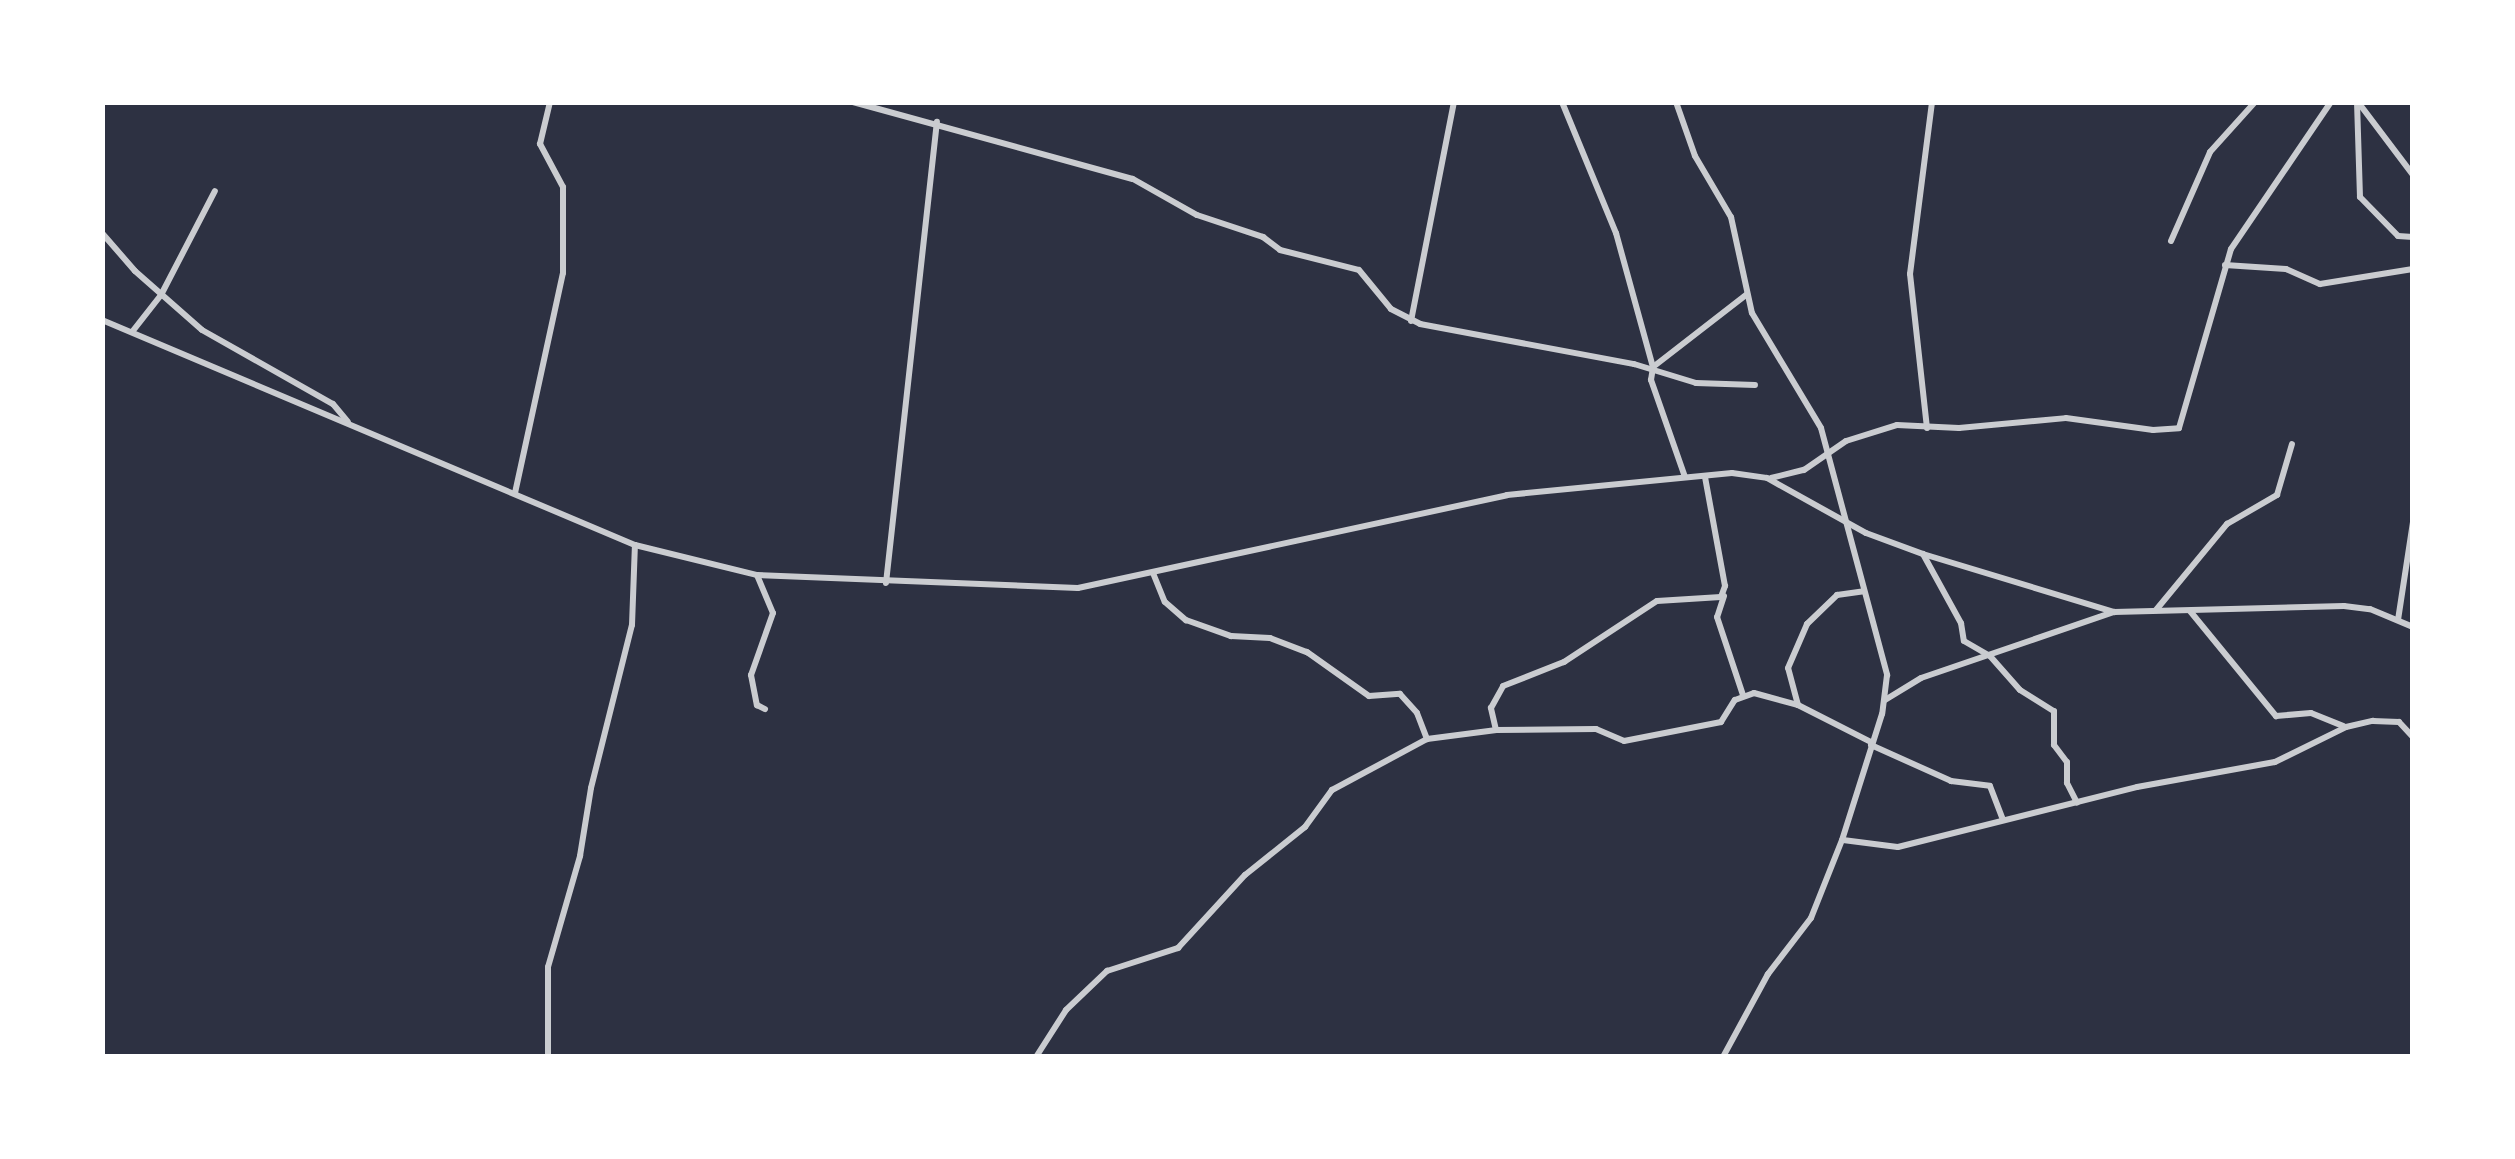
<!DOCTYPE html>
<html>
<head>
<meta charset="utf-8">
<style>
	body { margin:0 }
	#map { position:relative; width:2515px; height:1159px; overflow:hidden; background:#2d3142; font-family:"Zilla Slab",serif }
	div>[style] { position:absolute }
	.minor>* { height:6px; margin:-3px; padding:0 3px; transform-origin:3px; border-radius:3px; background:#caccd0 }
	span { translate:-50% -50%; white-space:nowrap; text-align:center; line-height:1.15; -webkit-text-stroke:9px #fff; paint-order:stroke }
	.frame { position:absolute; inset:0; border:105px solid #fff; pointer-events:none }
</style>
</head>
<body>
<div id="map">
	<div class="minor">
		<div style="left:853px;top:102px;width:290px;rotate:15.4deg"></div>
		<div style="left:1133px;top:179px;width:73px;rotate:29.4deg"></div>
		<div style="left:1197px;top:215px;width:70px;rotate:18.4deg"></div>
		<div style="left:1263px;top:237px;width:21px;rotate:37deg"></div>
		<div style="left:1280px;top:250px;width:81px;rotate:14.2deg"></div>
		<div style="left:1359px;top:270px;width:50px;rotate:50.6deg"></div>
		<div style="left:1391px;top:309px;width:33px;rotate:27deg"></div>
		<div style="left:1420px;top:324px;width:218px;rotate:10.6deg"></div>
		<div style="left:1634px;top:364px;width:65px;rotate:17deg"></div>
		<div style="left:1696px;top:383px;width:59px;rotate:1.9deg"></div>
		<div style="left:1562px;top:102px;width:142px;rotate:67.6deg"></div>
		<div style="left:1616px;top:233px;width:139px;rotate:74.6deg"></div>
		<div style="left:1676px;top:102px;width:57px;rotate:70.6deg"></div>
		<div style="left:1695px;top:156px;width:71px;rotate:59.5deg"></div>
		<div style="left:1731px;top:217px;width:98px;rotate:77.7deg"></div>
		<div style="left:1752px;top:313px;width:134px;rotate:59deg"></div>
		<div style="left:1821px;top:428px;width:256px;rotate:75deg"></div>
		<div style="left:1887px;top:675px;width:39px;rotate:97deg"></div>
		<div style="left:1882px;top:714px;width:132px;rotate:107.6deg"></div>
		<div style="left:1842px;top:840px;width:84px;rotate:111.7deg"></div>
		<div style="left:1811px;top:918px;width:71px;rotate:127.5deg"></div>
		<div style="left:1768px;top:974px;width:94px;rotate:118.5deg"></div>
		<div style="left:2357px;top:102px;width:95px;rotate:88.2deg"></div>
		<div style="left:2360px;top:197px;width:54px;rotate:45.7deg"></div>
		<div style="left:2398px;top:236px;width:15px;rotate:4deg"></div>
		<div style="left:2358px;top:102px;width:91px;rotate:53deg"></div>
		<div style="left:102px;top:233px;width:50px;rotate:49deg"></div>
		<div style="left:135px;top:271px;width:89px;rotate:41.4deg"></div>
		<div style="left:202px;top:330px;width:150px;rotate:29.5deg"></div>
		<div style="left:333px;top:404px;width:23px;rotate:50deg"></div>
		<div style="left:2171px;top:241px;width:97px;rotate:-66.3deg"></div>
		<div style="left:2210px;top:152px;width:67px;rotate:-48deg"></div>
		<div style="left:2225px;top:265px;width:61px;rotate:3.8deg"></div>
		<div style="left:2286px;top:269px;width:37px;rotate:24deg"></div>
		<div style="left:2320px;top:284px;width:94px;rotate:-9.2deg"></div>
		<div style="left:102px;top:320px;width:579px;rotate:22.89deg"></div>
		<div style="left:635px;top:545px;width:126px;rotate:13.8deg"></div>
		<div style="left:757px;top:575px;width:321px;rotate:2.3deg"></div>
		<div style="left:1078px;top:588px;width:439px;rotate:-12.2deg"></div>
		<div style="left:1507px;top:495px;width:226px;rotate:-5.6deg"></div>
		<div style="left:1732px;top:473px;width:35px;rotate:8deg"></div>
		<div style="left:1767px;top:478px;width:113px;rotate:29.1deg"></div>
		<div style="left:1866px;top:533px;width:61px;rotate:20.2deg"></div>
		<div style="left:1923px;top:554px;width:200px;rotate:16.9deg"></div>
		<div style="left:2114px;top:612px;width:230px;rotate:-1.5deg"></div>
		<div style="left:2344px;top:606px;width:26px;rotate:7deg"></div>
		<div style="left:2370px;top:609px;width:47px;rotate:22.7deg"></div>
		<div style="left:1411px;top:321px;width:223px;rotate:-78.9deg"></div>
		<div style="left:132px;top:332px;width:47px;rotate:-51.9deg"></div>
		<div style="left:161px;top:295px;width:117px;rotate:-62.6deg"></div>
		<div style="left:1927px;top:428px;width:155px;rotate:-96.3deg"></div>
		<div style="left:1910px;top:274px;width:173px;rotate:-82.7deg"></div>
		<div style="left:1685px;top:477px;width:103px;rotate:-109.3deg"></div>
		<div style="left:1651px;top:380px;width:13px;rotate:-81deg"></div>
		<div style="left:1653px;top:367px;width:119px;rotate:-37.8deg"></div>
		<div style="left:1771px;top:478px;width:34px;rotate:-14deg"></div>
		<div style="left:1804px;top:470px;width:51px;rotate:-34.6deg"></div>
		<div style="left:1846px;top:441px;width:53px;rotate:-17.4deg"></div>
		<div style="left:1897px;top:425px;width:62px;rotate:2.8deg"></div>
		<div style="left:1959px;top:428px;width:107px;rotate:-5.3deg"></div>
		<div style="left:2066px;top:418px;width:88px;rotate:7.9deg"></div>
		<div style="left:2153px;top:430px;width:26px;rotate:-4deg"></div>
		<div style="left:2179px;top:428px;width:186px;rotate:-73.8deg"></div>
		<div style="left:2231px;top:249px;width:178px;rotate:-55.8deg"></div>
		<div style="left:515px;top:493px;width:225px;rotate:-77.7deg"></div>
		<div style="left:563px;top:273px;width:86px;rotate:-90deg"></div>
		<div style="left:563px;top:187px;width:49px;rotate:-118.1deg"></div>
		<div style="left:540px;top:144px;width:43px;rotate:-76.6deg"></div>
		<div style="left:1923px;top:554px;width:79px;rotate:61.2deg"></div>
		<div style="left:1961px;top:623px;width:18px;rotate:81deg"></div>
		<div style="left:1964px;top:641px;width:30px;rotate:30deg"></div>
		<div style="left:1990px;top:656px;width:45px;rotate:48.6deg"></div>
		<div style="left:2020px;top:690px;width:40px;rotate:32deg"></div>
		<div style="left:2054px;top:711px;width:34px;rotate:90deg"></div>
		<div style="left:2054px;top:745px;width:21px;rotate:53deg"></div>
		<div style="left:2067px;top:762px;width:21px;rotate:90deg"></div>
		<div style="left:2067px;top:783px;width:22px;rotate:63deg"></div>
		<div style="left:1153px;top:573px;width:31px;rotate:68deg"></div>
		<div style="left:1165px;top:602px;width:28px;rotate:41deg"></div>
		<div style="left:1186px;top:620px;width:48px;rotate:19.6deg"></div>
		<div style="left:1231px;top:636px;width:39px;rotate:3deg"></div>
		<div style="left:1270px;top:638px;width:40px;rotate:21deg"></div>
		<div style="left:1307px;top:652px;width:76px;rotate:35.4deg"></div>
		<div style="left:1369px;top:696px;width:31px;rotate:-4deg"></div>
		<div style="left:1400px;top:694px;width:25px;rotate:48deg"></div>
		<div style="left:1417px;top:713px;width:28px;rotate:69deg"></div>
		<div style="left:757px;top:575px;width:41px;rotate:67.2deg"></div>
		<div style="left:773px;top:613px;width:66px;rotate:109.5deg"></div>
		<div style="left:751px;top:675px;width:31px;rotate:79deg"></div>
		<div style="left:757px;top:705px;width:9px;rotate:27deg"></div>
		<div style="left:886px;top:583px;width:464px;rotate:-83.7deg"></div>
		<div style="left:1724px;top:596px;width:22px;rotate:108deg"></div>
		<div style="left:1717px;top:617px;width:82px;rotate:71.6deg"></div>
		<div style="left:2156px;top:610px;width:112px;rotate:-50.5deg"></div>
		<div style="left:2227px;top:524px;width:58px;rotate:-30.1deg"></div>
		<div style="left:2277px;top:495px;width:53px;rotate:-73.6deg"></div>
		<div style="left:2190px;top:611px;width:136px;rotate:50.7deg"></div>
		<div style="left:2276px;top:716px;width:35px;rotate:-5deg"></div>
		<div style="left:2311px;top:713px;width:35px;rotate:22deg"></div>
		<div style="left:2398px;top:620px;width:99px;rotate:-81.3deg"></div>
		<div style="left:1885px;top:700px;width:42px;rotate:-31.4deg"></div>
		<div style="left:1921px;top:678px;width:204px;rotate:-18.9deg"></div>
		<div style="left:1798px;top:705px;width:38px;rotate:-105deg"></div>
		<div style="left:1788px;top:668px;width:48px;rotate:-66.6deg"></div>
		<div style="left:1807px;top:624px;width:42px;rotate:-44deg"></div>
		<div style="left:1837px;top:595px;width:27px;rotate:-8deg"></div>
		<div style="left:1496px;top:730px;width:23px;rotate:-103deg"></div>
		<div style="left:1491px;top:708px;width:25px;rotate:-61deg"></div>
		<div style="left:1503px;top:686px;width:66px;rotate:-21.5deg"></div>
		<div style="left:1564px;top:662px;width:111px;rotate:-33.3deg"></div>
		<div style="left:1657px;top:601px;width:64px;rotate:-3.6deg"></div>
		<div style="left:1721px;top:597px;width:12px;rotate:-70deg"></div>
		<div style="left:1725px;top:586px;width:111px;rotate:-100.4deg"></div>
		<div style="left:1871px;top:745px;width:88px;rotate:24.2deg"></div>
		<div style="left:1951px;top:781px;width:39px;rotate:7deg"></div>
		<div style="left:1990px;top:786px;width:36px;rotate:69deg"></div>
		<div style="left:1843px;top:840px;width:55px;rotate:7.3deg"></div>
		<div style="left:1898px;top:847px;width:246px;rotate:-14.1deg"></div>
		<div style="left:2137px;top:787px;width:140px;rotate:-10.3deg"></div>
		<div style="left:2275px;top:762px;width:79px;rotate:-26.2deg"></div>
		<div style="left:2346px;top:727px;width:28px;rotate:-13deg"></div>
		<div style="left:2373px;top:721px;width:26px;rotate:2deg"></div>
		<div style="left:2399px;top:722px;width:21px;rotate:47deg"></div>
		<div style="left:548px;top:1057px;width:90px;rotate:-90deg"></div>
		<div style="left:548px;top:967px;width:116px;rotate:-73.9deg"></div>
		<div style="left:580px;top:856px;width:69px;rotate:-80.8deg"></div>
		<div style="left:591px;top:788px;width:168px;rotate:-75.9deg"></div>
		<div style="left:632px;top:625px;width:80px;rotate:-87.9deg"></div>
		<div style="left:1036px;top:1057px;width:56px;rotate:-57.4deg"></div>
		<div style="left:1066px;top:1010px;width:57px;rotate:-43.6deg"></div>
		<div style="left:1107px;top:971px;width:75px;rotate:-17.9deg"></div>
		<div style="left:1178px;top:948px;width:99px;rotate:-47.5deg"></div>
		<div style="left:1245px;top:875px;width:77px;rotate:-38.7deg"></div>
		<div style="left:1305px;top:827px;width:46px;rotate:-53.9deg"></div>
		<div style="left:1332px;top:790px;width:108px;rotate:-28.2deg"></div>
		<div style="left:1427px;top:739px;width:70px;rotate:-7.4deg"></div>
		<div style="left:1496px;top:730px;width:100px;rotate:-0.6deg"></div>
		<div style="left:1596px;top:729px;width:30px;rotate:23deg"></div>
		<div style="left:1624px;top:741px;width:99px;rotate:-11.1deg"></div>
		<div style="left:1721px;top:722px;width:26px;rotate:-58deg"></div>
		<div style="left:1735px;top:700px;width:20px;rotate:-20deg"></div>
		<div style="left:1754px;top:693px;width:46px;rotate:15.3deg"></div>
		<div style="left:1798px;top:705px;width:82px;rotate:26.9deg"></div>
	</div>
	<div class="frame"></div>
</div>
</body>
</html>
